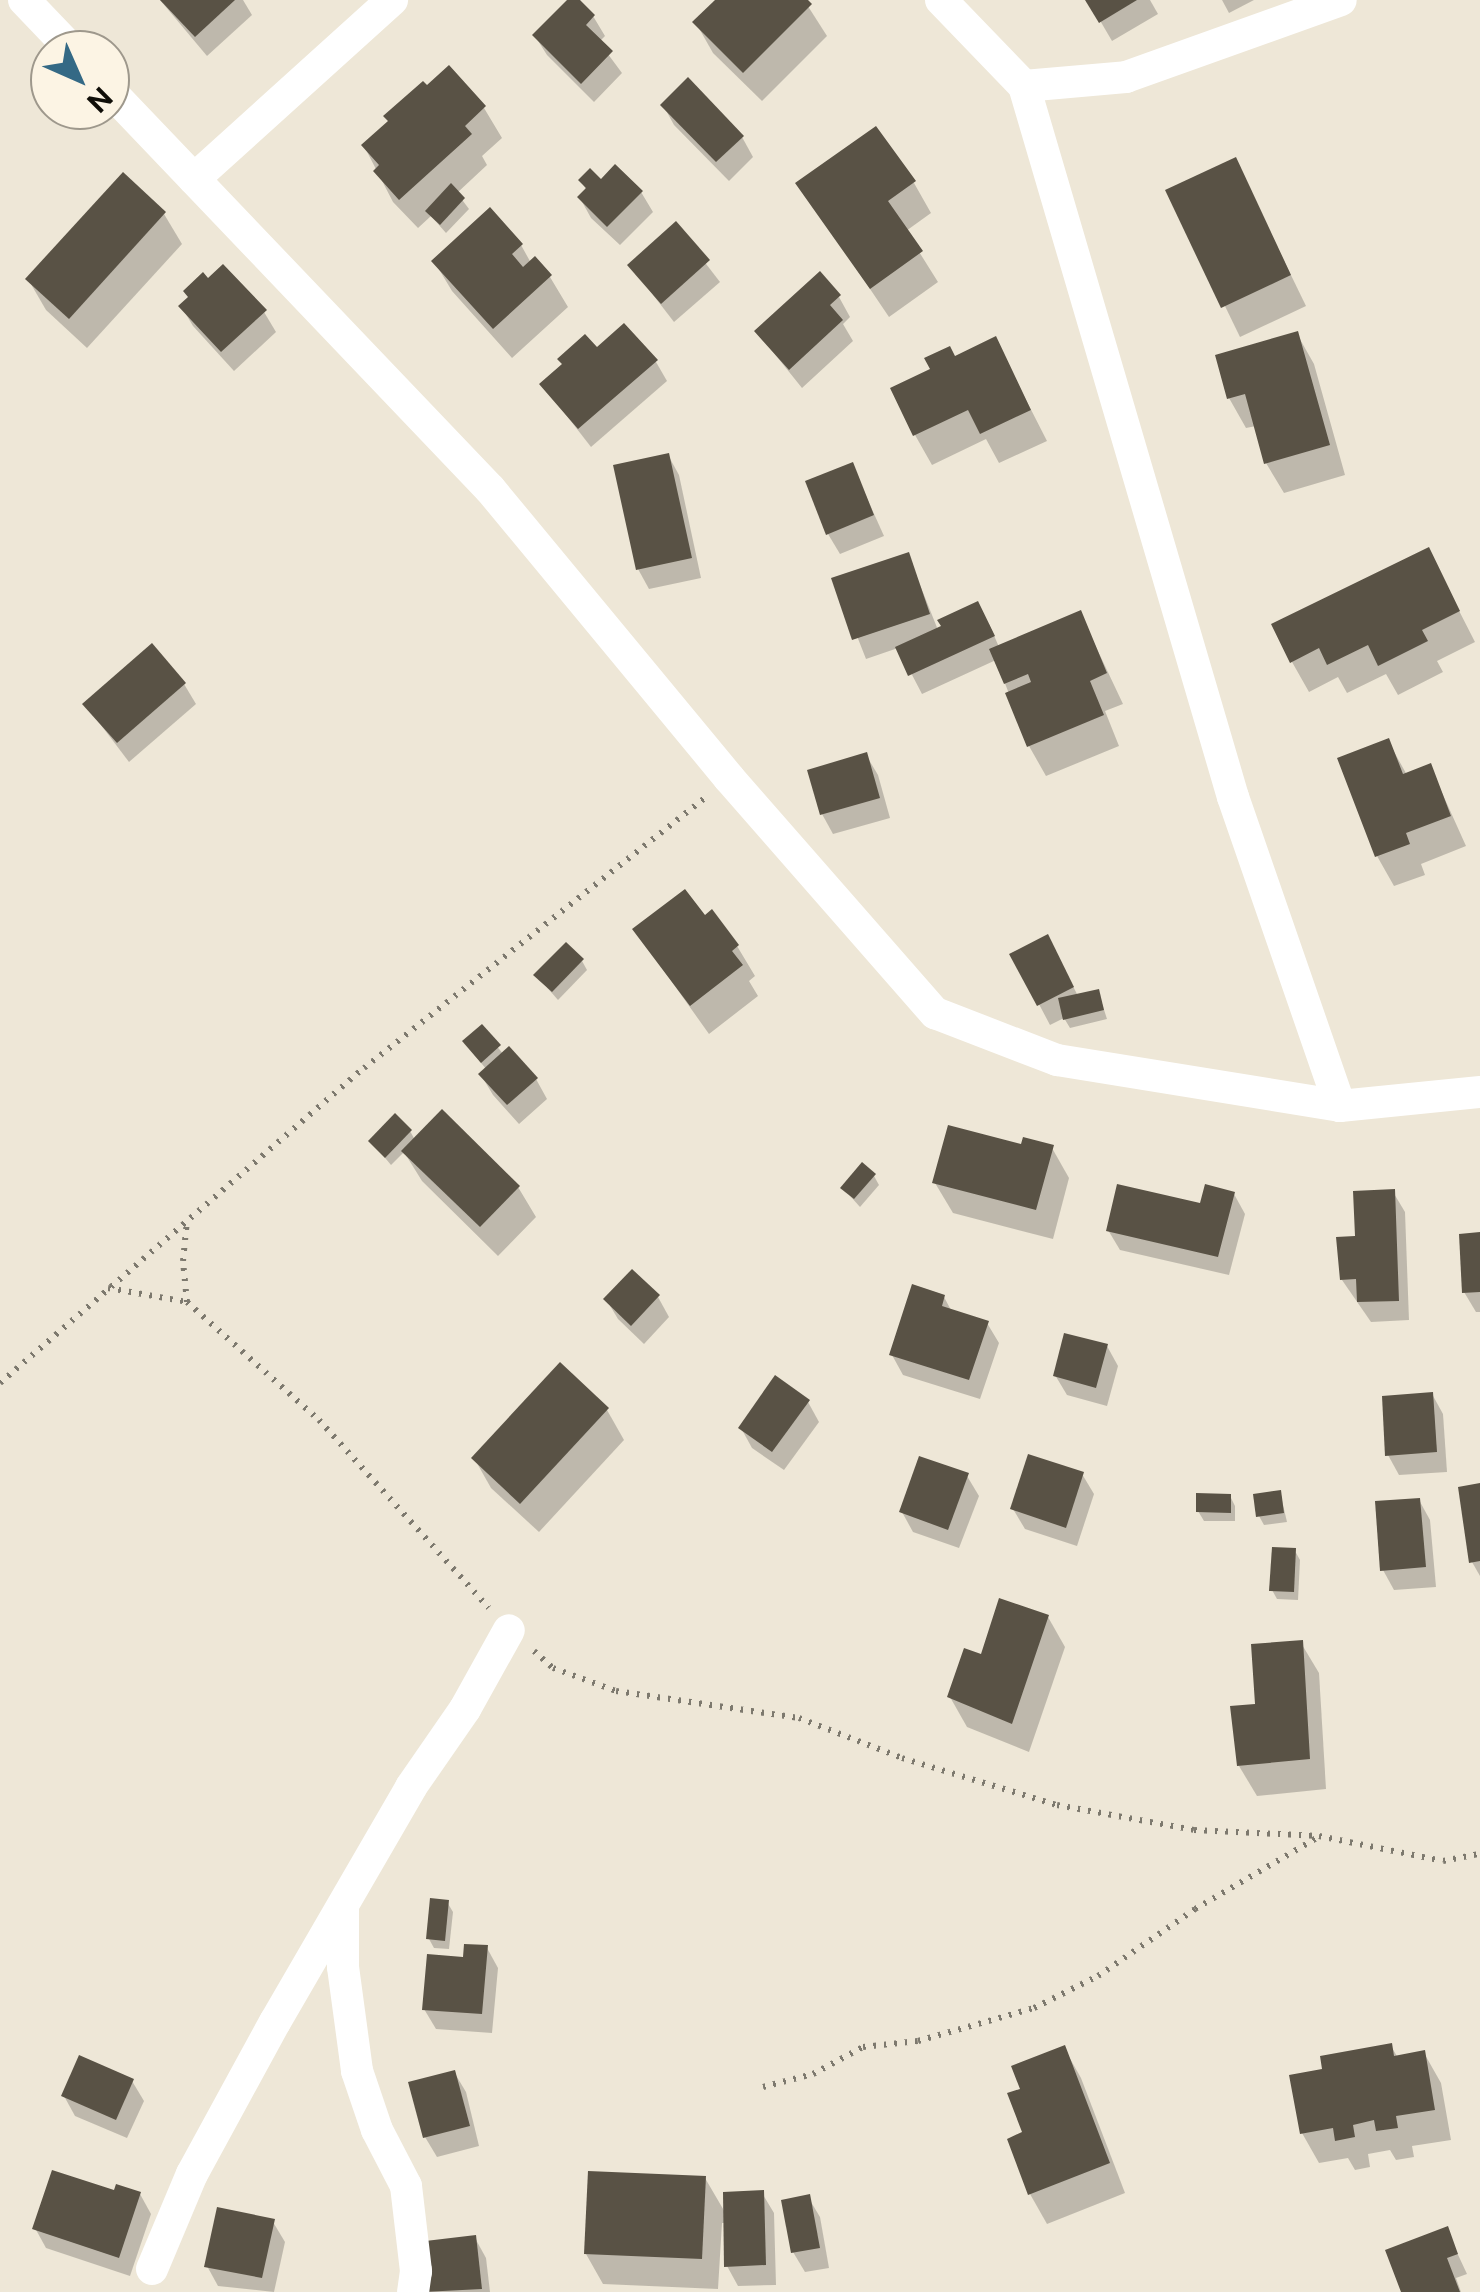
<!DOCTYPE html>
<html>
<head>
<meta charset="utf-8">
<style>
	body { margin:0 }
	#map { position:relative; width:1480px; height:2292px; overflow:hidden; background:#eee7d7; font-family:"Public Sans",sans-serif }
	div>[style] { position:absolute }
	.shadow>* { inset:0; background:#0003 }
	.building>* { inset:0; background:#595245 }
	.path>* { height:6px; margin-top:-3px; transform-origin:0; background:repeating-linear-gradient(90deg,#7d796e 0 2.5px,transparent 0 10.5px) }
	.minor>* { height:32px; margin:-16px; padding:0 16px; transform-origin:16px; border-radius:16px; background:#fff }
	span { translate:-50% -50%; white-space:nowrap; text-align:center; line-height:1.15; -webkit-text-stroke:10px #fcf4e4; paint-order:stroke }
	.north { position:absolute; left:30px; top:30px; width:100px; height:100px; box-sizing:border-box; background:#fcf4e4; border:2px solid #9e988c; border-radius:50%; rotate:135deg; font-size:28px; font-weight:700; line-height:40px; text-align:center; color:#100e08 }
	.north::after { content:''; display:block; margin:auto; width:35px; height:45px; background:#346985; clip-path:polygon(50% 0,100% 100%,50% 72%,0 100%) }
</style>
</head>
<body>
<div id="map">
	<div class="shadow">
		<div style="clip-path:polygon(160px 0,243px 0,252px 15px,207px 56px)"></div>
		<div style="clip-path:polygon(570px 0,577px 0,593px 16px,605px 36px,599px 42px,622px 73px,594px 102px,547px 55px,535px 36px)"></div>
		<div style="clip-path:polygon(718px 0,804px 0,827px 36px,762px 101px,713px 53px,696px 23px)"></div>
		<div style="clip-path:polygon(1088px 0,1150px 0,1158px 14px,1112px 41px)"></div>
		<div style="clip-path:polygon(1222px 0,1254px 0,1229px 13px)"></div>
		<div style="clip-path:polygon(449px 68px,484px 108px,502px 138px,482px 156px,487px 165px,457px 193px,469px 209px,446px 233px,431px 216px,418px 228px,393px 202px,364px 146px)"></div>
		<div style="clip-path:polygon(663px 105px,742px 137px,753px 157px,729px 181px,674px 125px)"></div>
		<div style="clip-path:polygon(1235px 160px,1306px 306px,1240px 337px,1169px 191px)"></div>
		<div style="clip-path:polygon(581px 181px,641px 192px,653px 212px,620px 245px,591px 218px,580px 198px,587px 191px)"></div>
		<div style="clip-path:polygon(914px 183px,931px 213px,906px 231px,938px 282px,889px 317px,799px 184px)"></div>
		<div style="clip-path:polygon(164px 214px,182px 244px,87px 348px,46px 310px,28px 279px)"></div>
		<div style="clip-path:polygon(676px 225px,720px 282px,674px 322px,630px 265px)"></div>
		<div style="clip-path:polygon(521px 245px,531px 263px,535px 260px,550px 277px,568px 307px,512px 358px,452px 291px,434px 261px)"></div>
		<div style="clip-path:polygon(208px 281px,264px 312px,276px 332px,234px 371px,193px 326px,181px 306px)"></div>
		<div style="clip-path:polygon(839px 297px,850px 317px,843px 324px,853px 341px,802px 388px,757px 332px)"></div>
		<div style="clip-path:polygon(1297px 334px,1314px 364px,1345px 475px,1284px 493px,1266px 463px,1256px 426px,1246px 428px,1229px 398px)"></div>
		<div style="clip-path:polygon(995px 339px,1047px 441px,999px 463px,986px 439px,932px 465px,915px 435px,954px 359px)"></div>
		<div style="clip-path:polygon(596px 351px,656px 362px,667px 381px,591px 447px,542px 384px)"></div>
		<div style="clip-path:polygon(668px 455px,679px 475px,701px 578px,649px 589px,638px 569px)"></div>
		<div style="clip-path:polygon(852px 465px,884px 536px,840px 554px,828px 534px)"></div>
		<div style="clip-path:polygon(1428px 550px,1475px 642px,1437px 661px,1443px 672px,1398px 695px,1386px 674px,1347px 693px,1338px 677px,1309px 692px,1292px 662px)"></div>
		<div style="clip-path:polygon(908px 555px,938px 630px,989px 624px,999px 647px,1080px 613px,1123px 704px,1105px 711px,1119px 746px,1046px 776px,1029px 746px,996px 660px,922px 694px,898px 648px,866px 659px,835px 580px)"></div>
		<div style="clip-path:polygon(184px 684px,196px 704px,129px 762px,85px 704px)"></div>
		<div style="clip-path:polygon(1388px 741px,1407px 775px,1430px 766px,1466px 846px,1421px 864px,1425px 875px,1394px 886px,1377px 856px,1340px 759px)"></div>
		<div style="clip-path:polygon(866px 755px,878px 775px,890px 818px,833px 834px,822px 814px)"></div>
		<div style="clip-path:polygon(704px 919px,737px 946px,755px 976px,749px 981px,758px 996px,709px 1034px,635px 930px)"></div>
		<div style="clip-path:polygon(1013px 955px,1058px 957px,1078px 996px,1098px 991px,1107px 1019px,1070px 1028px,1064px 1018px,1050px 1025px)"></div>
		<div style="clip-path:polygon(582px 961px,587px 970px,558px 1000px,536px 975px)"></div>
		<div style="clip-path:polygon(482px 1028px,504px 1055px,536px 1079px,547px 1099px,519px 1124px,493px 1095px,481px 1075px,487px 1070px,471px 1051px)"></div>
		<div style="clip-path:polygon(410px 1131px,415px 1140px,518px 1187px,536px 1217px,498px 1256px,422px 1181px,404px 1152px,391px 1165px,371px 1141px)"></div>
		<div style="clip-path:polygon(1023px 1147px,1052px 1148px,1069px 1178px,1053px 1239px,953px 1213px,935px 1183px)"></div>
		<div style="clip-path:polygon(874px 1176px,879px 1185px,860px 1207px,843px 1188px)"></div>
		<div style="clip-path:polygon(1393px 1192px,1405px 1212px,1409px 1320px,1371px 1322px,1342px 1280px,1357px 1238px)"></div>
		<div style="clip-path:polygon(1234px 1194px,1245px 1214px,1229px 1275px,1120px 1250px,1108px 1230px)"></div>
		<div style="clip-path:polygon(1480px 1235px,1480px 1312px,1476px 1312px,1464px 1292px)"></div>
		<div style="clip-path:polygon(658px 1297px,669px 1317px,644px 1344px,618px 1319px,606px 1299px)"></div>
		<div style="clip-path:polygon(944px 1297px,952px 1312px,987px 1323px,999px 1343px,980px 1399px,903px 1375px,892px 1355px)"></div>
		<div style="clip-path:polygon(1107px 1346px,1118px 1366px,1107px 1406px,1067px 1395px,1055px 1375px)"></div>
		<div style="clip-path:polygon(1432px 1394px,1443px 1414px,1447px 1472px,1399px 1475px,1388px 1455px)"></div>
		<div style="clip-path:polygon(808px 1402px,819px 1422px,784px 1470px,752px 1448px,741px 1428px)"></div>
		<div style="clip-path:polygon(607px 1410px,624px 1440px,539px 1532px,491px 1488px,474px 1458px)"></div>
		<div style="clip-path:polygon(1082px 1474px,1094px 1494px,1077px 1546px,1025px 1529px,1013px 1509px)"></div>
		<div style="clip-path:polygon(967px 1476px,979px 1496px,959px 1548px,913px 1532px,902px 1512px)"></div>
		<div style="clip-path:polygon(1480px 1486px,1480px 1576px,1472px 1562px)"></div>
		<div style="clip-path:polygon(1280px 1492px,1287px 1522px,1264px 1525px,1259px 1516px)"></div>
		<div style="clip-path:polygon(1230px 1496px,1235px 1506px,1235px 1521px,1204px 1521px,1198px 1511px)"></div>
		<div style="clip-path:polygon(1419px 1500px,1430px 1520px,1436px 1587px,1394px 1590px,1383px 1570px)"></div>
		<div style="clip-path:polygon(1295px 1551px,1300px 1560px,1298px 1600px,1277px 1599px,1272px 1590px)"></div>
		<div style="clip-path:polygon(1048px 1617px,1065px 1647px,1029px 1752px,967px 1727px,950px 1697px,982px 1657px)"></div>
		<div style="clip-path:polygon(1301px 1643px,1319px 1673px,1326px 1789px,1257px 1796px,1239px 1766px,1258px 1706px)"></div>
		<div style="clip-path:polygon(447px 1902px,453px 1912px,449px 1949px,434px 1948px,429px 1939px)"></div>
		<div style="clip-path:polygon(487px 1948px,498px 1968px,492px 2033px,436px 2029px,424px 2009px,465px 1960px)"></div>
		<div style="clip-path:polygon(1391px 2046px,1398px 2058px,1424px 2053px,1441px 2083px,1451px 2140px,1412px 2146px,1414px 2157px,1396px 2160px,1390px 2150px,1368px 2154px,1370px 2167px,1355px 2170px,1348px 2158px,1319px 2163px,1302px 2133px)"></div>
		<div style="clip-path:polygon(1064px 2048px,1081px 2078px,1125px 2193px,1047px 2224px,1030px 2194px,1023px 2090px)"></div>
		<div style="clip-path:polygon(454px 2072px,466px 2092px,479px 2146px,437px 2157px,425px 2137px)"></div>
		<div style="clip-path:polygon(132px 2081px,144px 2101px,127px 2138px,75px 2116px,64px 2096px)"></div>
		<div style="clip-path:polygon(705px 2178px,726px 2214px,762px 2193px,774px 2213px,776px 2285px,738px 2286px,727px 2266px,726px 2223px,722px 2223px,718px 2289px,603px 2284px,586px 2254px)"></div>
		<div style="clip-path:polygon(116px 2193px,140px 2194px,151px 2214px,130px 2276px,46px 2248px,35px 2228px)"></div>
		<div style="clip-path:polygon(808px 2197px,820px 2217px,829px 2268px,805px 2272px,793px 2252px)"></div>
		<div style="clip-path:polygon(273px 2222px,285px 2242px,274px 2292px,218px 2286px,207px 2266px)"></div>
		<div style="clip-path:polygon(1446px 2229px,1467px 2274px,1456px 2278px,1461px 2292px,1404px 2292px)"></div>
		<div style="clip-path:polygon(475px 2238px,486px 2258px,490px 2292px,425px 2292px)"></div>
	</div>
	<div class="building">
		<div style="clip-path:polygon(160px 0,235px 0,195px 37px)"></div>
		<div style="clip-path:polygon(567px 0,580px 0,595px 15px,586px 25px,613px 51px,581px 84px,532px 35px)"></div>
		<div style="clip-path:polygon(715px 0,808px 0,812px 4px,743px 73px,692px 22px)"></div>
		<div style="clip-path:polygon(1085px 0,1137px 0,1099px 23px)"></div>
		<div style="clip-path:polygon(449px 65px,486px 106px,465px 126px,472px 134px,399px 200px,373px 171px,379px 165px,361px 145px,388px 121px,383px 116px,423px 81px,427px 85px)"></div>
		<div style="clip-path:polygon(688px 77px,744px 136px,716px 162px,660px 105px)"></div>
		<div style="clip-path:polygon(876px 126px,916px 181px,888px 201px,923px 251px,870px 289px,795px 183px)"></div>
		<div style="clip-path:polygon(1236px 157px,1291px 275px,1221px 308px,1165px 190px)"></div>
		<div style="clip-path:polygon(615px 164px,643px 191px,607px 227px,577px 197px,586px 188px,578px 180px,590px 168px,601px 179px)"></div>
		<div style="clip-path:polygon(123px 172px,166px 212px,69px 319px,25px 279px)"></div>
		<div style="clip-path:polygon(451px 183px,465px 198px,440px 225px,425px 211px)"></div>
		<div style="clip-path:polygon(490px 207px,523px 244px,512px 254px,523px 267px,535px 256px,552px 275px,493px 329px,431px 261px)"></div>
		<div style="clip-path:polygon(676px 221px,710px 260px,661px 304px,627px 265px)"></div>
		<div style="clip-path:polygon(223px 264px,267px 310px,221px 352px,178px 306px,188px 297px,183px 291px,203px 272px,208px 278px)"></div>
		<div style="clip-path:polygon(820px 271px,841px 295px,830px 305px,843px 320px,789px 370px,754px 331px)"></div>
		<div style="clip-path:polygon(624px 323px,658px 360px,578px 429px,539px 384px,562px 364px,557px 359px,585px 334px,597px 347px)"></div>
		<div style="clip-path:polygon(1298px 331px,1330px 445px,1264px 464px,1245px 394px,1227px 399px,1215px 355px)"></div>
		<div style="clip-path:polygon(996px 336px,1031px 410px,980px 434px,968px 410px,913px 436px,890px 388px,930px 369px,924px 358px,950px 346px,955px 356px)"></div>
		<div style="clip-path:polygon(669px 453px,692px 558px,636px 570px,613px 465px)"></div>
		<div style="clip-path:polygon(853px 462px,874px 515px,826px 535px,805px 481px)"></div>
		<div style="clip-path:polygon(1429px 547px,1460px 611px,1422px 630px,1428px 641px,1378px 666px,1368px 645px,1327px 665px,1319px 648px,1290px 663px,1271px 624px)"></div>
		<div style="clip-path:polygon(909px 552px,930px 614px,852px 640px,831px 578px)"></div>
		<div style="clip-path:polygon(978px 601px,995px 636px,908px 676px,895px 647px,941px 626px,937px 620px)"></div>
		<div style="clip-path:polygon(1081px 610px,1107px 673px,1090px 681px,1104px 715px,1027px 747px,1005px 693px,1031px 682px,1028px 674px,1004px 684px,989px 649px)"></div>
		<div style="clip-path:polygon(152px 643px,186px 683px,117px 743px,82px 704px)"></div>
		<div style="clip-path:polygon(1389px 738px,1403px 774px,1431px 763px,1451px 816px,1406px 833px,1410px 844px,1375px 857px,1337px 758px)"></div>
		<div style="clip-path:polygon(867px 752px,880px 798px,820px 815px,807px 770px)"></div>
		<div style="clip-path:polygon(685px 889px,705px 915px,712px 909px,739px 945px,732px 951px,743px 965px,690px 1006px,632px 929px)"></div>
		<div style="clip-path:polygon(1048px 934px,1074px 987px,1037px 1006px,1009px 954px)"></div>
		<div style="clip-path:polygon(566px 942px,584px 959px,552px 992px,533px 975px)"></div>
		<div style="clip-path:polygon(1099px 989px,1104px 1010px,1063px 1020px,1058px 998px)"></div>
		<div style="clip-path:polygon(482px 1024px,501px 1045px,481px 1063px,462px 1041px)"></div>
		<div style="clip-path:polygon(509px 1046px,538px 1078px,507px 1105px,478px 1074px)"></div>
		<div style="clip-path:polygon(442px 1109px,520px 1186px,480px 1227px,401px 1151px)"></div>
		<div style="clip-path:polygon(395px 1113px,412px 1130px,385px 1158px,368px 1141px)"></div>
		<div style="clip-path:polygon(948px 1125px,1021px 1144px,1023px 1137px,1054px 1145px,1036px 1210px,932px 1183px)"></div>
		<div style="clip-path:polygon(862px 1162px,876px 1174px,854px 1199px,840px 1188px)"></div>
		<div style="clip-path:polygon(1117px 1184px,1200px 1203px,1205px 1184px,1235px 1192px,1218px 1257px,1106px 1231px)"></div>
		<div style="clip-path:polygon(1395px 1189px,1399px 1301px,1357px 1302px,1356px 1279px,1340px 1280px,1336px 1237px,1355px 1236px,1353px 1191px)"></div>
		<div style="clip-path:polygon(1480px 1232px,1480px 1292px,1462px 1293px,1459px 1234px)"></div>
		<div style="clip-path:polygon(632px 1269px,660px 1295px,631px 1326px,603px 1299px)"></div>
		<div style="clip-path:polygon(912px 1284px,945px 1295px,942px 1306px,989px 1321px,969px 1380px,889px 1355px)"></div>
		<div style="clip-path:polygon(1064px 1333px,1108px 1344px,1096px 1388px,1053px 1376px)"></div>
		<div style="clip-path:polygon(560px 1362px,609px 1408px,520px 1504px,471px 1458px)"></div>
		<div style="clip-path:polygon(775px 1375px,810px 1400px,772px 1452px,738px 1428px)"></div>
		<div style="clip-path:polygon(1433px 1392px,1437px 1452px,1385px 1456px,1382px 1396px)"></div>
		<div style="clip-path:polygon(1028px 1454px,1084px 1472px,1066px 1528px,1010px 1509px)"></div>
		<div style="clip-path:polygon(919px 1456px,969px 1473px,948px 1530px,899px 1512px)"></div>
		<div style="clip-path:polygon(1480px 1483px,1480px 1561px,1469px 1563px,1458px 1487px)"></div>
		<div style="clip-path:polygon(1281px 1490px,1284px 1513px,1256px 1517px,1253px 1494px)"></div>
		<div style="clip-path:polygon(1196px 1493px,1231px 1494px,1231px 1513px,1196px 1512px)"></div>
		<div style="clip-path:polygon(1420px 1498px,1426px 1567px,1380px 1571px,1375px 1501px)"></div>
		<div style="clip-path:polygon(1272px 1547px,1296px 1548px,1294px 1592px,1269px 1591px)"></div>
		<div style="clip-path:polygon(999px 1598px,1049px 1615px,1012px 1724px,947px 1697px,964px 1648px,981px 1654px)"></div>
		<div style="clip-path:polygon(1303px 1640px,1310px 1759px,1237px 1766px,1230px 1706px,1255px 1704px,1251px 1644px)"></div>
		<div style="clip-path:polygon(430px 1898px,449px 1900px,445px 1941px,426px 1939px)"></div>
		<div style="clip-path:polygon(464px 1944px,488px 1945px,482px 2014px,422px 2010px,427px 1954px,463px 1957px)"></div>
		<div style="clip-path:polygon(1392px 2043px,1394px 2056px,1425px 2050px,1435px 2110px,1396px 2116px,1398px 2128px,1376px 2131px,1374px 2120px,1353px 2125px,1355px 2137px,1335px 2141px,1333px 2128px,1300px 2134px,1289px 2075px,1322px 2069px,1320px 2056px)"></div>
		<div style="clip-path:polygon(1065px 2045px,1110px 2163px,1028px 2195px,1007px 2139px,1022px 2132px,1007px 2093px,1020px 2089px,1011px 2066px)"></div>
		<div style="clip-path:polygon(79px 2055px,134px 2079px,116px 2120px,61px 2096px)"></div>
		<div style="clip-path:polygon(455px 2070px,470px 2126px,423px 2138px,408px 2082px)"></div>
		<div style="clip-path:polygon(52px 2170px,114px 2190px,116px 2184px,141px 2192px,119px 2258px,32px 2229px)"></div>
		<div style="clip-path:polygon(588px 2171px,706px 2176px,702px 2259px,584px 2254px)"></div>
		<div style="clip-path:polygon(764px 2190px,766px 2265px,724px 2267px,723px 2192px)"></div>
		<div style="clip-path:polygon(810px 2194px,820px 2248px,791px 2253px,781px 2200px)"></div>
		<div style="clip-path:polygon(217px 2207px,275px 2219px,262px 2278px,204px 2267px)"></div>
		<div style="clip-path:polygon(1448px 2226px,1458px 2254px,1447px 2258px,1460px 2292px,1401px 2292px,1385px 2250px)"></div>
		<div style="clip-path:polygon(476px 2235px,482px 2289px,423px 2292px,417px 2242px)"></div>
	</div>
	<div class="path">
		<div style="left:108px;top:1288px;width:80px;rotate:10deg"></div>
		<div style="left:187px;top:1302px;width:177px;rotate:41.8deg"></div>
		<div style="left:319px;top:1420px;width:253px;rotate:47.9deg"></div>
		<div style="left:187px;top:1302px;width:41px;rotate:-95.6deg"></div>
		<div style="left:183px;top:1261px;width:41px;rotate:-84.4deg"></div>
		<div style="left:0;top:1383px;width:481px;rotate:-40.9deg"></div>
		<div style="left:364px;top:1068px;width:435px;rotate:-38.4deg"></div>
		<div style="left:534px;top:1651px;width:25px;rotate:42deg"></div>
		<div style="left:553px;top:1668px;width:67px;rotate:20.1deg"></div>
		<div style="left:616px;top:1691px;width:185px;rotate:8.4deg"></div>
		<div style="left:799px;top:1718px;width:110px;rotate:21.2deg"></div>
		<div style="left:902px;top:1758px;width:162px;rotate:16.9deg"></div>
		<div style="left:1057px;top:1805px;width:139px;rotate:10.3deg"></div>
		<div style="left:1194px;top:1830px;width:125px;rotate:2.7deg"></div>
		<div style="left:1319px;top:1836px;width:126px;rotate:11.4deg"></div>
		<div style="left:1443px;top:1861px;width:38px;rotate:-11deg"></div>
		<div style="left:763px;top:2087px;width:52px;rotate:-14.6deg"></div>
		<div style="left:813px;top:2074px;width:57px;rotate:-28.4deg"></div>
		<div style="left:863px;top:2047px;width:55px;rotate:-6.2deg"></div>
		<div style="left:918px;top:2041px;width:121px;rotate:-15.9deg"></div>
		<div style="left:1034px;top:2008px;width:72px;rotate:-26.6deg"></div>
		<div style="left:1098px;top:1976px;width:118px;rotate:-34.6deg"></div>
		<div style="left:1195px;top:1909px;width:143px;rotate:-30.3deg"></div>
	</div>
	<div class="minor">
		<div style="left:24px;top:0;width:69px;rotate:46.2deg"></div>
		<div style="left:941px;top:0;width:120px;rotate:46deg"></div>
		<div style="left:1024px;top:86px;width:102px;rotate:-5deg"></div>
		<div style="left:1126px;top:77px;width:228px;rotate:-19.7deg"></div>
		<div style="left:1024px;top:86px;width:741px;rotate:73.62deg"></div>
		<div style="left:1233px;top:797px;width:327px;rotate:70.9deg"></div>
		<div style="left:110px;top:91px;width:550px;rotate:46.33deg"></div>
		<div style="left:490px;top:489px;width:375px;rotate:50.4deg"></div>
		<div style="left:729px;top:778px;width:313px;rotate:48.8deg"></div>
		<div style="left:935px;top:1013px;width:131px;rotate:21.1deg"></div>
		<div style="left:1057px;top:1060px;width:287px;rotate:9.2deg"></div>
		<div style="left:1340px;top:1106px;width:141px;rotate:-5.7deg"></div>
		<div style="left:194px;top:179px;width:267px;rotate:-42.1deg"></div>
		<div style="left:343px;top:1910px;width:57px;rotate:90deg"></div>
		<div style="left:343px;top:1967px;width:105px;rotate:82.3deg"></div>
		<div style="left:357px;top:2071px;width:62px;rotate:71.3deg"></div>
		<div style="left:377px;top:2130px;width:63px;rotate:62.6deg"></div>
		<div style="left:406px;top:2186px;width:86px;rotate:83.3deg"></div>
		<div style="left:416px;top:2271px;width:21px;rotate:98deg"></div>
		<div style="left:152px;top:2269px;width:103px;rotate:-67.2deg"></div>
		<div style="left:192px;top:2174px;width:173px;rotate:-61.4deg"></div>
		<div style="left:275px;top:2022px;width:272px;rotate:-59.9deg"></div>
		<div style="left:411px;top:1787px;width:95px;rotate:-55.3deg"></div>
		<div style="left:465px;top:1709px;width:90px;rotate:-60.9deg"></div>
	</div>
	<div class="north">N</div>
</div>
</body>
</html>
